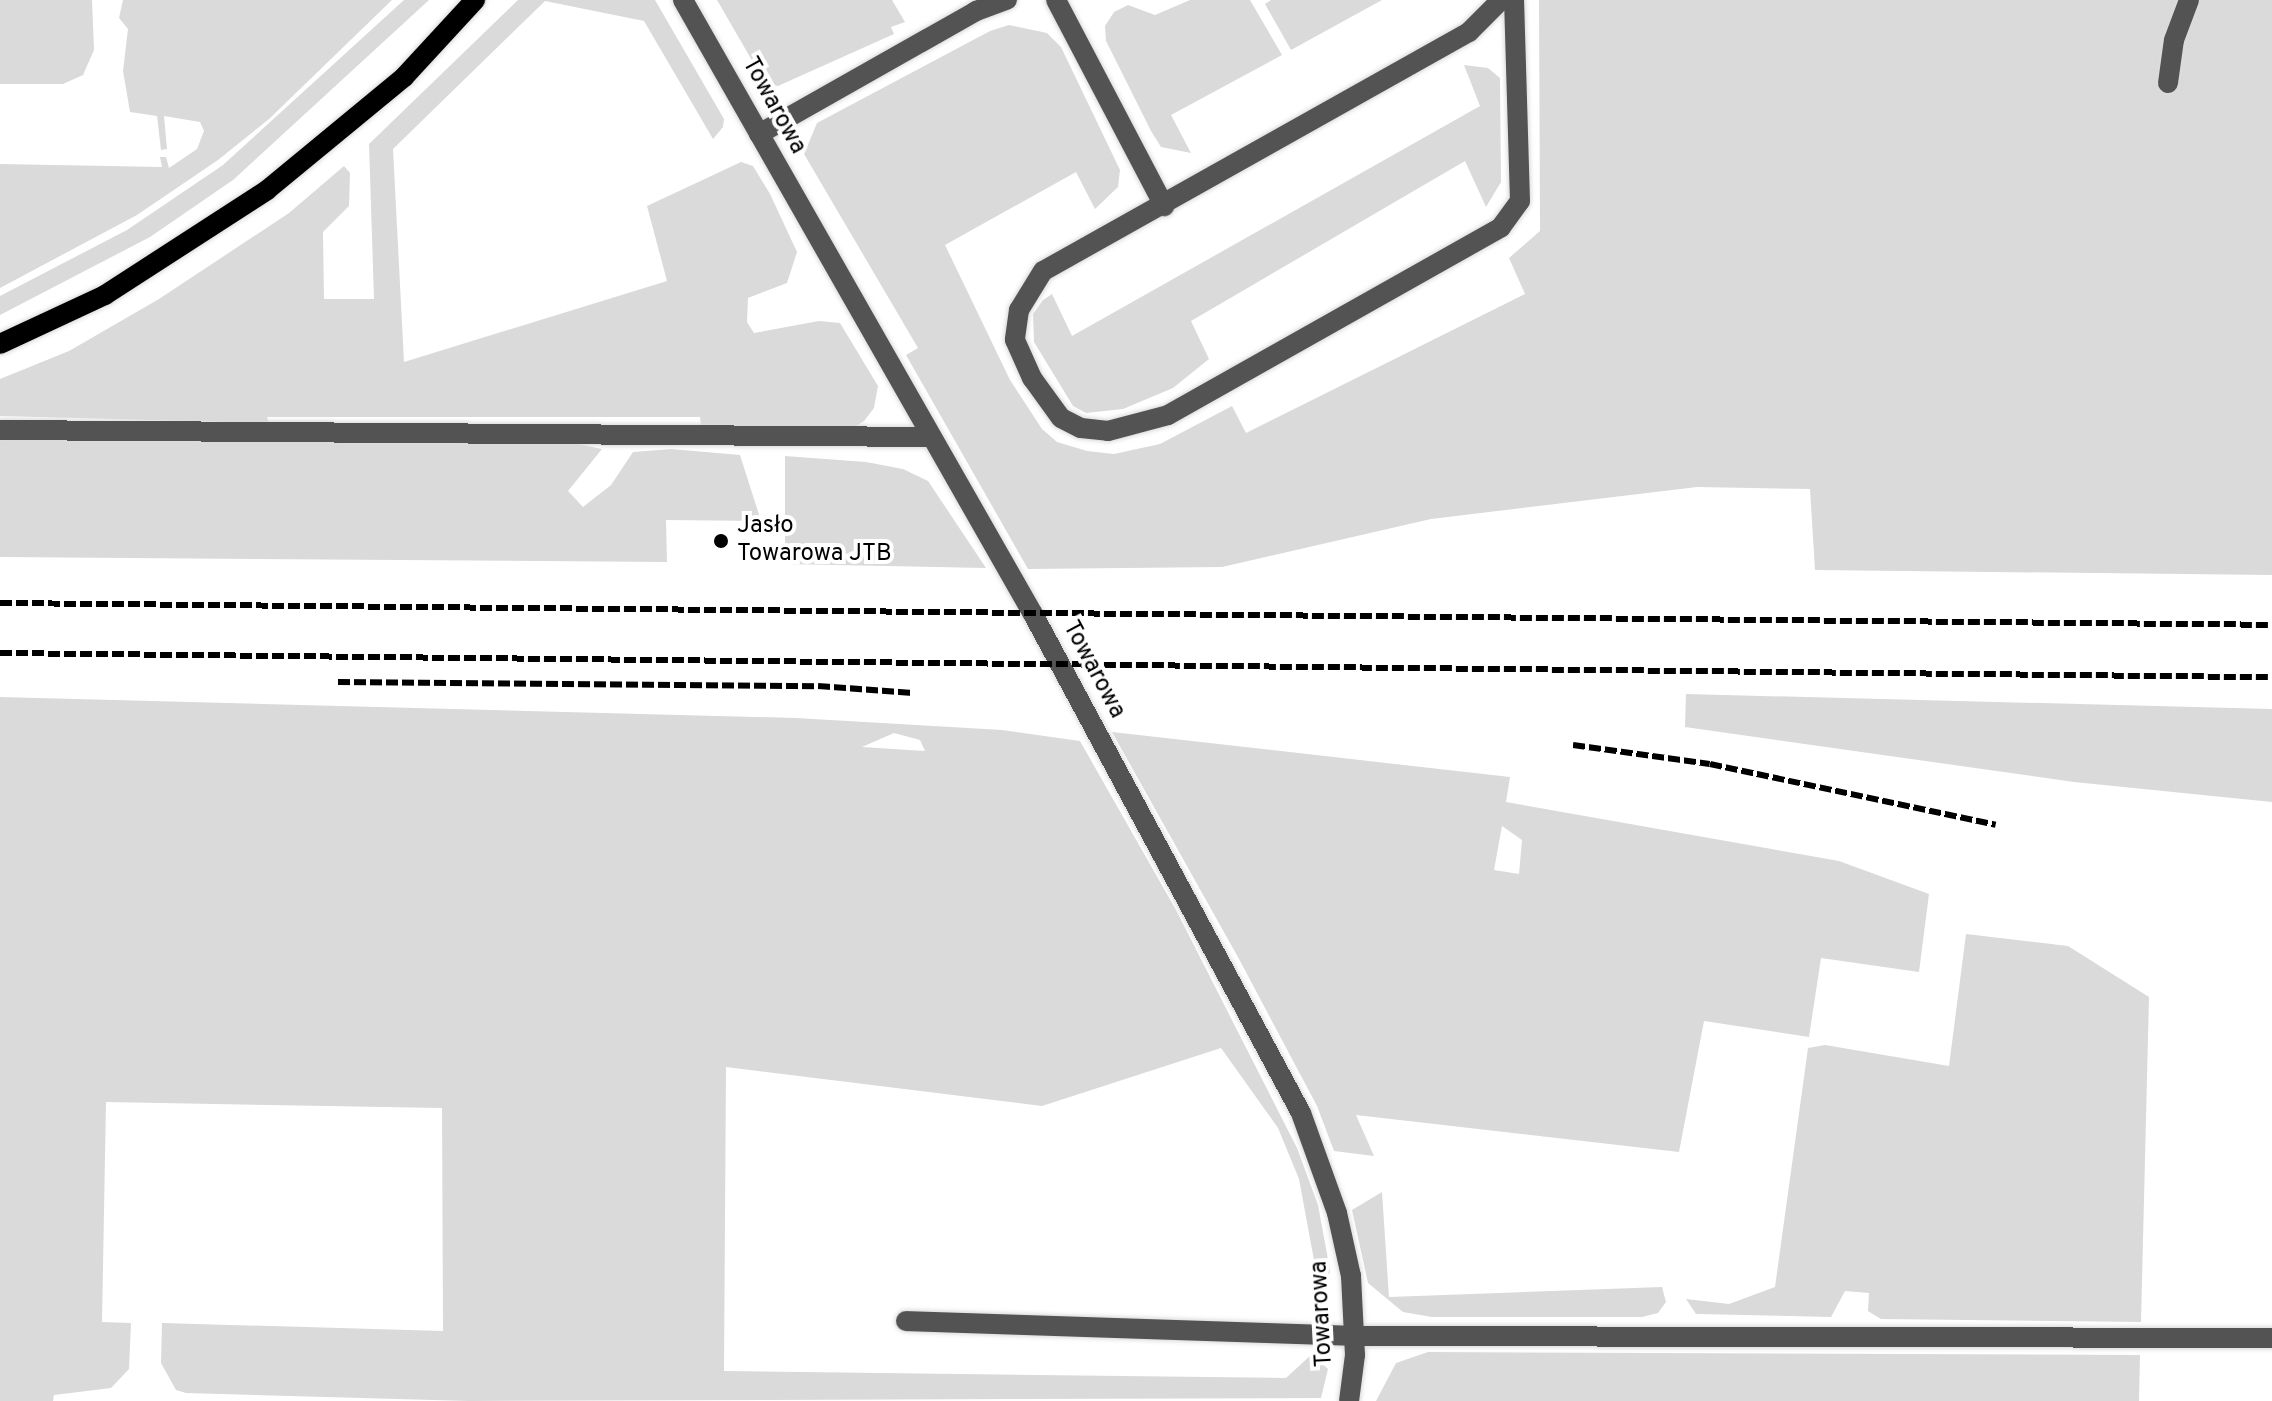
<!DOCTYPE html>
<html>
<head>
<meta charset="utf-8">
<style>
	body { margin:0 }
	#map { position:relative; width:2272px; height:1401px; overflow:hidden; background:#fff; font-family:Overpass,sans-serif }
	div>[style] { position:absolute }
	.green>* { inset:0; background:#dadada }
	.roads { filter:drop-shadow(0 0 2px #dbdbdb) drop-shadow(0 0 2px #dbdbdb) }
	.minor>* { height:20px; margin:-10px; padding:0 10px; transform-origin:10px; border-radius:10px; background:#535353 }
	.major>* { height:20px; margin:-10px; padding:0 10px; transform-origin:10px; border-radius:10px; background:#000 }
	.rail>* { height:6px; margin-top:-3px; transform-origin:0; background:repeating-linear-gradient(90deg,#000 0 12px,transparent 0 16px) }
	.dots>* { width:22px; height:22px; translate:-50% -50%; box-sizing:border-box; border:4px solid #fff; border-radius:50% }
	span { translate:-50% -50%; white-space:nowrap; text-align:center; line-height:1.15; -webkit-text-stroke:8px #fff; paint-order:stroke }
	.street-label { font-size:24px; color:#000 }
	.poi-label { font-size:24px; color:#000 }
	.left { translate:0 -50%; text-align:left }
</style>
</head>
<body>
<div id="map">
	<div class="green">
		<div style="clip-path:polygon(0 0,92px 0,94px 50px,83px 75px,63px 84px,0 84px)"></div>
		<div style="clip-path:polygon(123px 0,392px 0,269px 119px,218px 160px,137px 215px,0 288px,0 164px,162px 167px,160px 157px,166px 157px,169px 168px,197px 149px,204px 131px,200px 122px,164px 116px,167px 149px,161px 150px,157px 116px,130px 112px,123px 71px,128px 29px,119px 18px)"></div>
		<div style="clip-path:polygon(404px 0,429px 0,233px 180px,150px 237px,0 315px,0 296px,127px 230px,223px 165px)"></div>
		<div style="clip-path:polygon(518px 0,655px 0,724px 119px,723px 127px,713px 139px,644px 21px,545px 1px,393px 149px,404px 362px,667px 281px,647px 206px,741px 162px,753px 166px,770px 194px,797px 252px,787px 283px,748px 298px,747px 322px,754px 333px,819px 321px,840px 323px,878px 386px,874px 408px,864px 421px,854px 427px,762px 428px,701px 425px,700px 417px,267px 417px,269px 423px,0 416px,0 379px,69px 351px,159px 299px,289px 213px,344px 166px,350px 173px,349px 206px,323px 232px,324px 299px,374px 299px,369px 144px)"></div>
		<div style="clip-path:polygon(717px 0,892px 0,905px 22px,891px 27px,894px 34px,778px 86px,765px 83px)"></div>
		<div style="clip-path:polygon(1190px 0,1250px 0,1282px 55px,1171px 115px,1191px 153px,1161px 147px,1151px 131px,1106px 41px,1105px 26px,1114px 12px,1128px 5px,1155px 15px)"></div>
		<div style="clip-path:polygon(1271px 0,1382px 0,1291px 50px,1265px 4px)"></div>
		<div style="clip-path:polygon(1539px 0,2272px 0,2272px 575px,1815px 570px,1810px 489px,1697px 487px,1431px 519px,1222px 567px,1028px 569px,906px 355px,918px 348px,804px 154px,817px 123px,990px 31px,1009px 25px,1047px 33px,1061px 47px,1120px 170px,1118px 187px,1095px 209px,1076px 172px,945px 245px,1010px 380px,1042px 429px,1057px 442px,1087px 451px,1114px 454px,1160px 444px,1232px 406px,1246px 433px,1525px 294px,1509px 258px,1540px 231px)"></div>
		<div style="clip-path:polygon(1464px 65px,1488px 68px,1500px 78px,1501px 182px,1486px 207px,1465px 161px,1191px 321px,1209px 359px,1173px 388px,1123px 409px,1086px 413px,1073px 406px,1034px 342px,1033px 314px,1043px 300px,1052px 294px,1072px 336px,1480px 106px)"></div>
		<div style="clip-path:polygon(554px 439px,602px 449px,568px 491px,583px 507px,611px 485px,633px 452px,671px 449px,740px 455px,761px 521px,666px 520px,667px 562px,0 557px,0 440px)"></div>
		<div style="clip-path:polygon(785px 456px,866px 462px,903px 469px,928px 481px,986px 568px,785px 564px)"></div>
		<div style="clip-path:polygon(1686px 694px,2272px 709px,2272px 802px,2074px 782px,1685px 727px)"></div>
		<div style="clip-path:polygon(evenodd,0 697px,796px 718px,1002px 730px,1080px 741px,1176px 910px,1297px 1148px,1318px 1205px,1330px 1270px,1327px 1288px,1321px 1298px,1299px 1179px,1278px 1128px,1221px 1048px,1042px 1106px,726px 1067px,724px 1371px,1286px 1378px,1312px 1354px,1328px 1369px,1321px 1398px,469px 1401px,186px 1393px,176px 1390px,161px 1363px,162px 1323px,443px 1331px,442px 1108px,106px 1102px,102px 1322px,131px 1323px,129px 1369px,111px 1388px,54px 1395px,53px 1401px,0 1401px,0 697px,894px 733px,920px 740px,925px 751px,862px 747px,894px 733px)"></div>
		<div style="clip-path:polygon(evenodd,1112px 732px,1510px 777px,1506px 802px,1839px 861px,1929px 894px,1919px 972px,1821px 958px,1809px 1037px,1704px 1021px,1679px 1152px,1356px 1115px,1374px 1156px,1334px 1151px,1317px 1106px,1239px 959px,1112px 732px,1502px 826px,1522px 840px,1519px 874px,1494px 870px,1502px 826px)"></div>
		<div style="clip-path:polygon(1966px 934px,2068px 946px,2149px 997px,2141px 1322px,1881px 1319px,1868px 1311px,1869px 1293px,1845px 1291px,1831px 1317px,1696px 1314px,1686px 1299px,1729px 1304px,1775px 1287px,1808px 1048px,1825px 1045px,1949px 1066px)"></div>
		<div style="clip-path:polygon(1382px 1192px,1389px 1297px,1662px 1287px,1666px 1302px,1658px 1313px,1642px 1317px,1432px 1317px,1403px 1312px,1368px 1283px,1352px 1210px)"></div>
		<div style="clip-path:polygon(1428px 1352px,2140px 1355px,2139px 1401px,1376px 1401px,1396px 1363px)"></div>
	</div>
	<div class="roads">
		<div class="minor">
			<div style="left:683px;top:0;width:707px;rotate:60.32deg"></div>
			<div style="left:1033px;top:614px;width:566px;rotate:61.76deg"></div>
			<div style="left:1301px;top:1113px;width:106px;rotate:70.2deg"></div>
			<div style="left:1337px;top:1213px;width:65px;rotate:77.5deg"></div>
			<div style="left:1351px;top:1276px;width:79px;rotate:87.1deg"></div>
			<div style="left:1355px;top:1355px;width:46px;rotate:97.4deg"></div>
			<div style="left:1056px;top:0;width:233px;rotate:62.3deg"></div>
			<div style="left:1501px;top:0;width:45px;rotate:135deg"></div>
			<div style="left:1469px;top:32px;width:488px;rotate:150.7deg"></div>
			<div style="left:1043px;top:271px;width:46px;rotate:121.6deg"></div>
			<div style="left:1019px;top:310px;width:30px;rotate:98deg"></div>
			<div style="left:1015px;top:340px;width:42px;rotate:65.9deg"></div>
			<div style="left:1032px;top:378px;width:49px;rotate:54.1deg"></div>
			<div style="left:1061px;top:418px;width:22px;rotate:27deg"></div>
			<div style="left:1081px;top:428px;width:27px;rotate:6deg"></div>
			<div style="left:1108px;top:431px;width:62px;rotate:-14.9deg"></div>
			<div style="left:1168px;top:415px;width:382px;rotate:-29.4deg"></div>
			<div style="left:1501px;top:227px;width:32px;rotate:-54deg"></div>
			<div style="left:1520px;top:201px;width:201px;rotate:-91.7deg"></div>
			<div style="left:2168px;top:83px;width:43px;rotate:-82.1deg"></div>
			<div style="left:2174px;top:40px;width:43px;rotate:-69.4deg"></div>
			<div style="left:759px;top:134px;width:249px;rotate:-29.5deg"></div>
			<div style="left:976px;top:11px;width:33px;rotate:-20deg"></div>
			<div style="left:0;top:430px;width:930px;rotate:0.43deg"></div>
			<div style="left:906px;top:1321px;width:449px;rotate:1.9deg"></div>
			<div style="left:1355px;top:1336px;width:917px;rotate:0.12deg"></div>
		</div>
		<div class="major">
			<div style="left:0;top:344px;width:116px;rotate:-25deg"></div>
			<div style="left:105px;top:295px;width:193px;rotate:-32.9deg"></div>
			<div style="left:267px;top:190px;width:178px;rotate:-39.5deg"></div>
			<div style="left:404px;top:77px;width:105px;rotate:-47.3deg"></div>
		</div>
	</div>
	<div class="rail">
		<div style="left:0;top:603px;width:2272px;rotate:0.55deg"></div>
		<div style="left:0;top:653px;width:2272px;rotate:0.61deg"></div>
		<div style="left:338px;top:682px;width:480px;rotate:0.5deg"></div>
		<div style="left:818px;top:686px;width:95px;rotate:4.2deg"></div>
		<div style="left:1573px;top:745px;width:138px;rotate:7.9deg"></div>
		<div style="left:1710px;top:764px;width:292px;rotate:12deg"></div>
	</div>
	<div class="dots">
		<div style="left:721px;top:541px;background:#000"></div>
	</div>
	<div class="street-label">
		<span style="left:773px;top:106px;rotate:61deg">Towarowa</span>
		<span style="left:1093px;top:670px;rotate:62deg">Towarowa</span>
		<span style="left:1323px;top:1314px;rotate:-93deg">Towarowa</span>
	</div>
	<div class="poi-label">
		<span class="left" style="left:737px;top:541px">Jasło<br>Towarowa JTB</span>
	</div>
</div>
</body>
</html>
